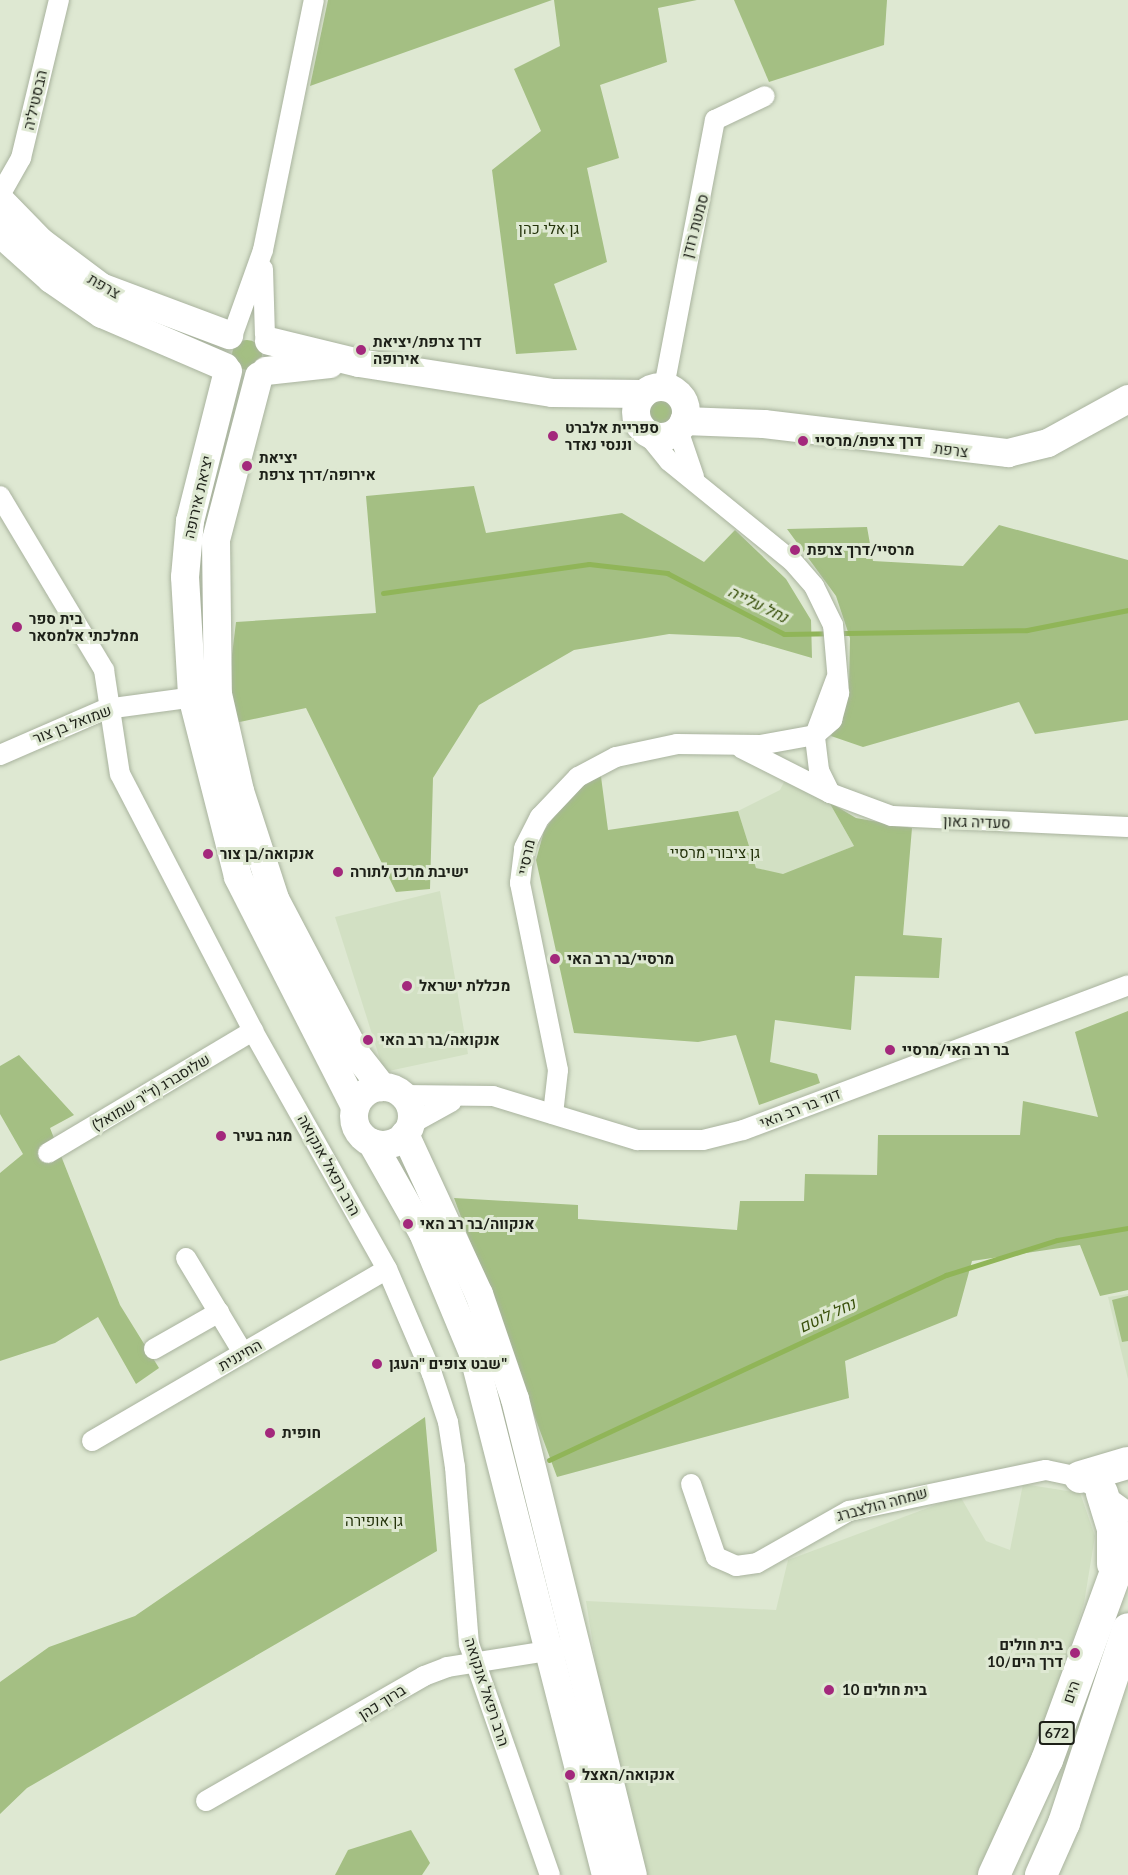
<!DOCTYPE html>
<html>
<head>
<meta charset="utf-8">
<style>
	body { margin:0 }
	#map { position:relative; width:1128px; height:1875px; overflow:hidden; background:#dee8d2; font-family:Lato,Heebo,sans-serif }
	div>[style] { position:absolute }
	.built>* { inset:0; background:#d2e0c3 }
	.green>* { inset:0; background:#a4bf83 }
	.round { border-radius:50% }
	.stream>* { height:5px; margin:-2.5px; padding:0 2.5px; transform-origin:2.5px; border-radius:2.5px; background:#90b558 }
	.roads { filter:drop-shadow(0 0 2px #a9b39e) drop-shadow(0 0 2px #a9b39e) }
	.street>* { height:20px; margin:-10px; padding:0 10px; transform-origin:10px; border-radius:10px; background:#fff }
	.secondary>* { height:28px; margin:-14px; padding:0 14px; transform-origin:14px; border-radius:14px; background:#fff }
	.secondary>.ring { margin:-14px; padding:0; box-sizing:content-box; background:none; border:28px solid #fff; border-radius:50% }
	.primary>* { height:32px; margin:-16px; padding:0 16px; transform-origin:16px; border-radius:16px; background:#fff }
	.dots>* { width:16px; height:16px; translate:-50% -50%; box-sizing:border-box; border:3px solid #dee8d2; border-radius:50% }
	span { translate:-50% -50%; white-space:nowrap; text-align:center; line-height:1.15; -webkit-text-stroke:6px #dee8d2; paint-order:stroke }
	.shield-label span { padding:2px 4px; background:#dee8d2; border:2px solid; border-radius:4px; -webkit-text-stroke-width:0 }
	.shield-label { font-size:14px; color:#1d2018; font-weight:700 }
	.street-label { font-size:15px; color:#1d2018 }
	.park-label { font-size:15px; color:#24330b }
	.poi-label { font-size:15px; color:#1d2018; font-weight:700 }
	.left { translate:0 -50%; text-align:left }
	.right { translate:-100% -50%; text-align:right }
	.water-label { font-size:16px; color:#384f0a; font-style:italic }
</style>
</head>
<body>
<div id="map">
	<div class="built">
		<div style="clip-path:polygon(787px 776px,829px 802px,854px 846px,783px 875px,756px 868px,738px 811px,780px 790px)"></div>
		<div style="clip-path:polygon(440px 891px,468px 1054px,384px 1072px,335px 917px)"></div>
		<div style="clip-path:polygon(1128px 1294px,1128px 1379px,1108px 1297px)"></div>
		<div style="clip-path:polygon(1023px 1484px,1080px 1493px,1095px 1536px,1084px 1603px,1052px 1704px,994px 1854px,977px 1875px,644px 1875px,598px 1677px,586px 1601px,776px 1610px,788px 1560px,960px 1496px,986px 1541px,1010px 1550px)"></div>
	</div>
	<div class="green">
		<div style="clip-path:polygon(328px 0,552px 0,310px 86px)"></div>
		<div style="clip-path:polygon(554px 0,697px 0,658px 8px,667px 62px,600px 85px,619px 158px,587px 168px,607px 262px,554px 284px,577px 350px,516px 354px,492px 170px,541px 131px,514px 69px,560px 46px)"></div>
		<div style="clip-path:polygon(734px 0,887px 0,884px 45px,769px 82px)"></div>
		<div class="round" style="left:232px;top:340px;width:30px;height:30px"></div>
		<div class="round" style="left:645px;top:396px;width:30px;height:30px"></div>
		<div style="clip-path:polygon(474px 486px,486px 533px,622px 513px,704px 562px,735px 530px,786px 579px,811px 620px,812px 658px,739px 637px,669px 634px,574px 650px,479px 705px,433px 778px,430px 889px,396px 892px,306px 708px,235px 723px,228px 688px,236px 622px,376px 613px,366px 496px)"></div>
		<div style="clip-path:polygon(999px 525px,1128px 560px,1128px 720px,1035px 734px,1019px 702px,863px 747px,831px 736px,849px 686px,850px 638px,836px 596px,787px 529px,867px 527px,873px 561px,963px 566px)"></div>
		<div style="clip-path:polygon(600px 769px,608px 830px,738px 811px,756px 868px,783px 874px,854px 846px,829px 802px,856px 818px,912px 828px,903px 935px,942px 938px,939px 978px,855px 976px,851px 1030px,775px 1020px,770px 1062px,817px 1074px,820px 1083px,759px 1105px,736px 1035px,698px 1042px,574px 1033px,536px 860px,544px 831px,560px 808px)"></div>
		<div style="clip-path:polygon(1128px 1011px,1128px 1290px,1100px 1296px,1080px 1245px,972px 1261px,957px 1316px,845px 1361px,849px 1398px,557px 1477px,454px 1198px,578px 1205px,578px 1219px,737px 1230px,740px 1201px,804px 1201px,805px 1174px,877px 1175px,878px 1135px,1020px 1135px,1023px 1101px,1098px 1117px,1075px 1032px)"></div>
		<div style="clip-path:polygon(19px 1055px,74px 1115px,50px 1128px,120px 1305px,159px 1368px,136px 1384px,98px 1317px,55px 1343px,0 1361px,0 1173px,23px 1154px,0 1114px,0 1066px)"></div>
		<div style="clip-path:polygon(1128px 1296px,1128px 1341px,1122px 1342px,1112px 1300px)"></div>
		<div style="clip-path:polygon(425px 1417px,437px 1551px,27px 1788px,0 1814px,0 1682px,49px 1647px,135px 1616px)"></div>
		<div style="clip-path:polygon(411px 1830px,430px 1863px,422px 1875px,335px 1875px,348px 1850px)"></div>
	</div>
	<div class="stream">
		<div style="left:383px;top:593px;width:208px;rotate:-8deg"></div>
		<div style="left:589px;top:564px;width:79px;rotate:6.6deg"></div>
		<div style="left:667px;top:573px;width:132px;rotate:27.5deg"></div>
		<div style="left:784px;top:634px;width:243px;rotate:-0.9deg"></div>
		<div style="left:1027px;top:630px;width:103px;rotate:-11.2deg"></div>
		<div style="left:549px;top:1460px;width:438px;rotate:-25deg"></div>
		<div style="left:946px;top:1275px;width:116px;rotate:-17.5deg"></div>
		<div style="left:1057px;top:1240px;width:72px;rotate:-9.6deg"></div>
	</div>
	<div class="roads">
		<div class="street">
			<div style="left:0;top:195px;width:43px;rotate:-60.4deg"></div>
			<div style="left:21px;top:158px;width:163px;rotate:-76.5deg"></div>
			<div style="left:263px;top:269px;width:66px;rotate:88.3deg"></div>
			<div style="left:234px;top:331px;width:86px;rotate:-70.3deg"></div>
			<div style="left:263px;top:250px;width:255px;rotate:-78.5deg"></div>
			<div style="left:664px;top:387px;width:272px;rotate:-79.2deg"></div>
			<div style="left:715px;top:120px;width:55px;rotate:-25.6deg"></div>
			<div style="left:678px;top:430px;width:50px;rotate:71.2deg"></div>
			<div style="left:0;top:496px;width:203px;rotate:59.1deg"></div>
			<div style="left:104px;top:670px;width:105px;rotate:81.3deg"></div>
			<div style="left:120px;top:774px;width:289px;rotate:62.6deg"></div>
			<div style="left:253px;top:1031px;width:273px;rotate:60.6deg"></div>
			<div style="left:387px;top:1269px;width:114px;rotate:66.8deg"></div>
			<div style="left:432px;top:1374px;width:51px;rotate:71.6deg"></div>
			<div style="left:448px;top:1422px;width:46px;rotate:81.2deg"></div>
			<div style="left:455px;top:1467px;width:178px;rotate:85.5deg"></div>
			<div style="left:469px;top:1644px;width:245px;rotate:70.7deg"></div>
			<div style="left:741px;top:748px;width:100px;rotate:26.8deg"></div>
			<div style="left:830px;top:793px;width:66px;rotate:20.4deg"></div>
			<div style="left:892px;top:816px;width:236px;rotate:2.7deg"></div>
			<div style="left:0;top:755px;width:116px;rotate:-23.5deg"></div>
			<div style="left:106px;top:709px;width:97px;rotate:-7.7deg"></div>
			<div style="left:830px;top:793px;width:25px;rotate:-116deg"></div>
			<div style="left:819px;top:770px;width:35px;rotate:-97deg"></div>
			<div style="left:815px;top:735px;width:60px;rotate:-69.4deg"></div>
			<div style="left:403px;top:1095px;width:90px;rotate:0.6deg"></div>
			<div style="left:493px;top:1096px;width:151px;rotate:17deg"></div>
			<div style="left:637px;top:1140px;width:66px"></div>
			<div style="left:703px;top:1140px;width:41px;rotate:-14deg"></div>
			<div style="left:743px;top:1130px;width:411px;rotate:-20.6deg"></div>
			<div style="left:553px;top:1114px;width:44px;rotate:-83.5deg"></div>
			<div style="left:558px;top:1070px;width:191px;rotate:-101.5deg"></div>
			<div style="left:520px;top:883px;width:35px;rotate:-83deg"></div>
			<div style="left:524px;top:848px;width:35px;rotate:-63deg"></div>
			<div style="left:540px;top:817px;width:55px;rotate:-46.5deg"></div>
			<div style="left:578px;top:777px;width:43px;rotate:-27.8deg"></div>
			<div style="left:616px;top:757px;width:62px;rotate:-12deg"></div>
			<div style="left:677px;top:744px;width:83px;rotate:0.7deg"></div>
			<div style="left:760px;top:745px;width:56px;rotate:-10.3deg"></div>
			<div style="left:815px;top:735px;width:23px;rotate:-41deg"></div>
			<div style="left:832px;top:720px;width:28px;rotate:-75deg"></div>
			<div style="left:839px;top:693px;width:68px;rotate:-95deg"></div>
			<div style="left:833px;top:625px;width:43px;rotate:-116deg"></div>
			<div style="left:814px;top:586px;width:33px;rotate:-131deg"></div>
			<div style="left:792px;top:561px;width:159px;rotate:-140.9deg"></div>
			<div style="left:669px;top:461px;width:38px;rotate:-129deg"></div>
			<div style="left:411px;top:1124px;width:46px;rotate:-28.8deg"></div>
			<div style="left:48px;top:1153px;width:239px;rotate:-30.8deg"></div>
			<div style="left:186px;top:1258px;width:111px;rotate:59deg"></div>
			<div style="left:154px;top:1349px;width:75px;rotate:-29.6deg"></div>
			<div style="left:92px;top:1441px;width:341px;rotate:-30.2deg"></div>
			<div style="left:691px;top:1484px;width:77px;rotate:71.1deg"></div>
			<div style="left:716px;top:1557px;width:22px;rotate:24deg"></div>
			<div style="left:736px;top:1566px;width:21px;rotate:-8deg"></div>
			<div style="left:757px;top:1563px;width:106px;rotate:-29.5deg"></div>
			<div style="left:849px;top:1511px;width:201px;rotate:-11.8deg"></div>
			<div style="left:1046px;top:1470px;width:35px;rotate:12deg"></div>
			<div style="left:1080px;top:1477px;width:59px;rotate:36.1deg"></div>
			<div style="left:206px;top:1801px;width:251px;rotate:-29.8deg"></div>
			<div style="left:424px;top:1676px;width:25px;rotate:-21deg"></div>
			<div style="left:447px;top:1667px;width:113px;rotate:-9.1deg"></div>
		</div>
		<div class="secondary">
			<div style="left:0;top:200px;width:59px;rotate:45.7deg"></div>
			<div style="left:41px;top:242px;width:75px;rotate:36.9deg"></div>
			<div style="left:101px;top:287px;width:137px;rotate:20.6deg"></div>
			<div style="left:0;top:233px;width:69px;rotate:42deg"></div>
			<div style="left:51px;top:279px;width:62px;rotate:34.5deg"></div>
			<div style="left:102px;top:314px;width:134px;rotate:23.3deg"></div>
			<div style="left:269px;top:341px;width:93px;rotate:13.7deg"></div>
			<div style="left:359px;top:363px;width:195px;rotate:8.8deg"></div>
			<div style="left:552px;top:393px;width:91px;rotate:0.6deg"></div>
			<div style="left:228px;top:371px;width:155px;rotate:104.2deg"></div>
			<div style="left:190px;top:521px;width:56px;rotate:95.1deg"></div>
			<div style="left:185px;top:577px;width:119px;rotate:86.6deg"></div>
			<div style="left:192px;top:696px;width:187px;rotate:75.7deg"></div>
			<div style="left:238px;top:877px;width:258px;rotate:63deg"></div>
			<div style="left:266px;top:371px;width:64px;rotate:-6.2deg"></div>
			<div style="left:259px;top:376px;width:170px;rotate:104.7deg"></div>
			<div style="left:216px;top:540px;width:154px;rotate:89.3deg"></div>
			<div style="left:218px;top:694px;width:99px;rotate:77.2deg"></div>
			<div style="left:240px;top:791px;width:114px;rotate:72deg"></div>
			<div style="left:275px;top:899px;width:176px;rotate:62.3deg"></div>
			<div style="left:357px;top:1055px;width:41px;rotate:52deg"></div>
			<div class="ring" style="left:636px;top:387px;width:22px;height:22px"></div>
			<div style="left:684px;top:421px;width:80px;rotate:2.1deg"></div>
			<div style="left:764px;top:424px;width:246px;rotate:6.8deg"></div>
			<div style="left:1008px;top:453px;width:41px;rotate:-14deg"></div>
			<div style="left:1048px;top:443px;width:91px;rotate:-28.8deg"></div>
			<div class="ring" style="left:354px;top:1087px;width:30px;height:30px"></div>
			<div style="left:405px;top:1134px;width:176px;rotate:65.2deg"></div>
			<div style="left:479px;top:1294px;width:111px;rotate:71.1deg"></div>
			<div style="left:515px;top:1399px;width:490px;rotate:76.1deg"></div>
			<div style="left:372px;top:1143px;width:103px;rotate:60.5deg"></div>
			<div style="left:423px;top:1233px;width:130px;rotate:67.4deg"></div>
			<div style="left:473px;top:1353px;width:539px;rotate:75.71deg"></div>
		</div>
		<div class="primary">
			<div style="left:1080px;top:1477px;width:50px;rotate:-16.3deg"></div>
			<div style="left:1102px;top:1493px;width:37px;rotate:73deg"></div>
			<div style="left:1113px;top:1528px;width:36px;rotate:90deg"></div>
			<div style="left:994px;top:1875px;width:127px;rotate:-65.3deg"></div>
			<div style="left:1047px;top:1760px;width:235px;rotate:-69.9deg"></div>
			<div style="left:1041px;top:1875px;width:57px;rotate:-66.1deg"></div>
			<div style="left:1064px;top:1823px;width:204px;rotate:-71.7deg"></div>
		</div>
	</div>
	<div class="dots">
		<div style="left:361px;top:350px;background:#a3287c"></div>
		<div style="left:553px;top:436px;background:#a3287c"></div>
		<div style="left:803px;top:441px;background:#a3287c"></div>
		<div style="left:247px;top:466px;background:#a3287c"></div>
		<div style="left:795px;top:550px;background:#a3287c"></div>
		<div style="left:17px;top:627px;background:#a3287c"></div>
		<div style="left:208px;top:854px;background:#a3287c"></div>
		<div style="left:338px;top:872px;background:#a3287c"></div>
		<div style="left:555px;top:959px;background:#a3287c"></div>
		<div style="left:407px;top:986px;background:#a3287c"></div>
		<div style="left:368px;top:1040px;background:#a3287c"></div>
		<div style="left:890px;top:1050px;background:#a3287c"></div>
		<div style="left:221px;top:1136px;background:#a3287c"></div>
		<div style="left:408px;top:1224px;background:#a3287c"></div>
		<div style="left:377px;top:1364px;background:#a3287c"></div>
		<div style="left:270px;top:1433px;background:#a3287c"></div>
		<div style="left:1075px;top:1653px;background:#a3287c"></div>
		<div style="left:829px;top:1690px;background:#a3287c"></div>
		<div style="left:570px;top:1775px;background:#a3287c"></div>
	</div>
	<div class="shield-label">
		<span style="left:1057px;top:1733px">672</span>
	</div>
	<div class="street-label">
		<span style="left:35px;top:100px;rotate:-77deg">הבסטיליה</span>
		<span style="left:695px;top:226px;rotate:-75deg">סמטת רודן</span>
		<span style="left:104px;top:286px;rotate:30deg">צרפת</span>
		<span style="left:951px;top:450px;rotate:7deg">צרפת</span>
		<span style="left:198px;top:497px;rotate:-77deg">יציאת אירופה</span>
		<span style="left:72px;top:724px;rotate:-21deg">שמואל בן צור</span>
		<span style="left:977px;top:822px;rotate:2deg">סעדיה גאון</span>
		<span style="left:526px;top:857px;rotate:-78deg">מרסיי</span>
		<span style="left:151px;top:1092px;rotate:-31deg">שלוסברג (ד"ר שמואל)</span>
		<span style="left:800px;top:1108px;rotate:-21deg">דוד בר רב האי</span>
		<span style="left:329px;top:1165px;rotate:61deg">הרב רפאל אנקואה</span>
		<span style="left:240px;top:1355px;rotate:-30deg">החיננית</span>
		<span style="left:882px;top:1504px;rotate:-15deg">שמחה הולצברג</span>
		<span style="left:487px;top:1692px;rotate:72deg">הרב רפאל אנקואה</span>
		<span style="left:1071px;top:1692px;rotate:-71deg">הים</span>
		<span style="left:382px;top:1702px;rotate:-32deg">ברוך כהן</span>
	</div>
	<div class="park-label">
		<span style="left:549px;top:229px">גן אלי כהן</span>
		<span style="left:715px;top:853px">גן ציבורי מרסיי</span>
		<span style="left:374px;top:1521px">גן אופירה</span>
	</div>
	<div class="poi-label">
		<span class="left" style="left:373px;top:350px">דרך צרפת/יציאת<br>אירופה</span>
		<span class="left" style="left:565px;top:436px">ספריית אלברט<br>וננסי נאדר</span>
		<span class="left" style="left:815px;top:441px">דרך צרפת/מרסיי</span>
		<span class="left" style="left:259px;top:466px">יציאת<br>אירופה/דרך צרפת</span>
		<span class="left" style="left:807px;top:550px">מרסיי/דרך צרפת</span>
		<span class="left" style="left:29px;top:627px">בית ספר<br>ממלכתי אלמסאר</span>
		<span class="left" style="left:220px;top:854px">אנקואה/בן צור</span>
		<span class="left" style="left:350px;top:872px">ישיבת מרכז לתורה</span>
		<span class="left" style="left:567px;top:959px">מרסיי/בר רב האי</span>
		<span class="left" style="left:419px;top:986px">מכללת ישראל</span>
		<span class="left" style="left:380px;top:1040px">אנקואה/בר רב האי</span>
		<span class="left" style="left:902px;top:1050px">בר רב האי/מרסיי</span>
		<span class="left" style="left:233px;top:1136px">מגה בעיר</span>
		<span class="left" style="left:420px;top:1224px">אנקווה/בר רב האי</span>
		<span class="left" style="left:389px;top:1364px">שבט צופים "העגן"</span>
		<span class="left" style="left:282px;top:1433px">חופית</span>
		<span class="right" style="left:1063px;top:1653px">בית חולים<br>10/דרך הים</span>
		<span class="left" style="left:842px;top:1690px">בית חולים 10</span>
		<span class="left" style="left:582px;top:1775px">אנקואה/האצל</span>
	</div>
	<div class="water-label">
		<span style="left:758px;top:604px;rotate:26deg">נחל עלייה</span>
		<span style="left:827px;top:1315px;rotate:-25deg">נחל לוטם</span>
	</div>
</div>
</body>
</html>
